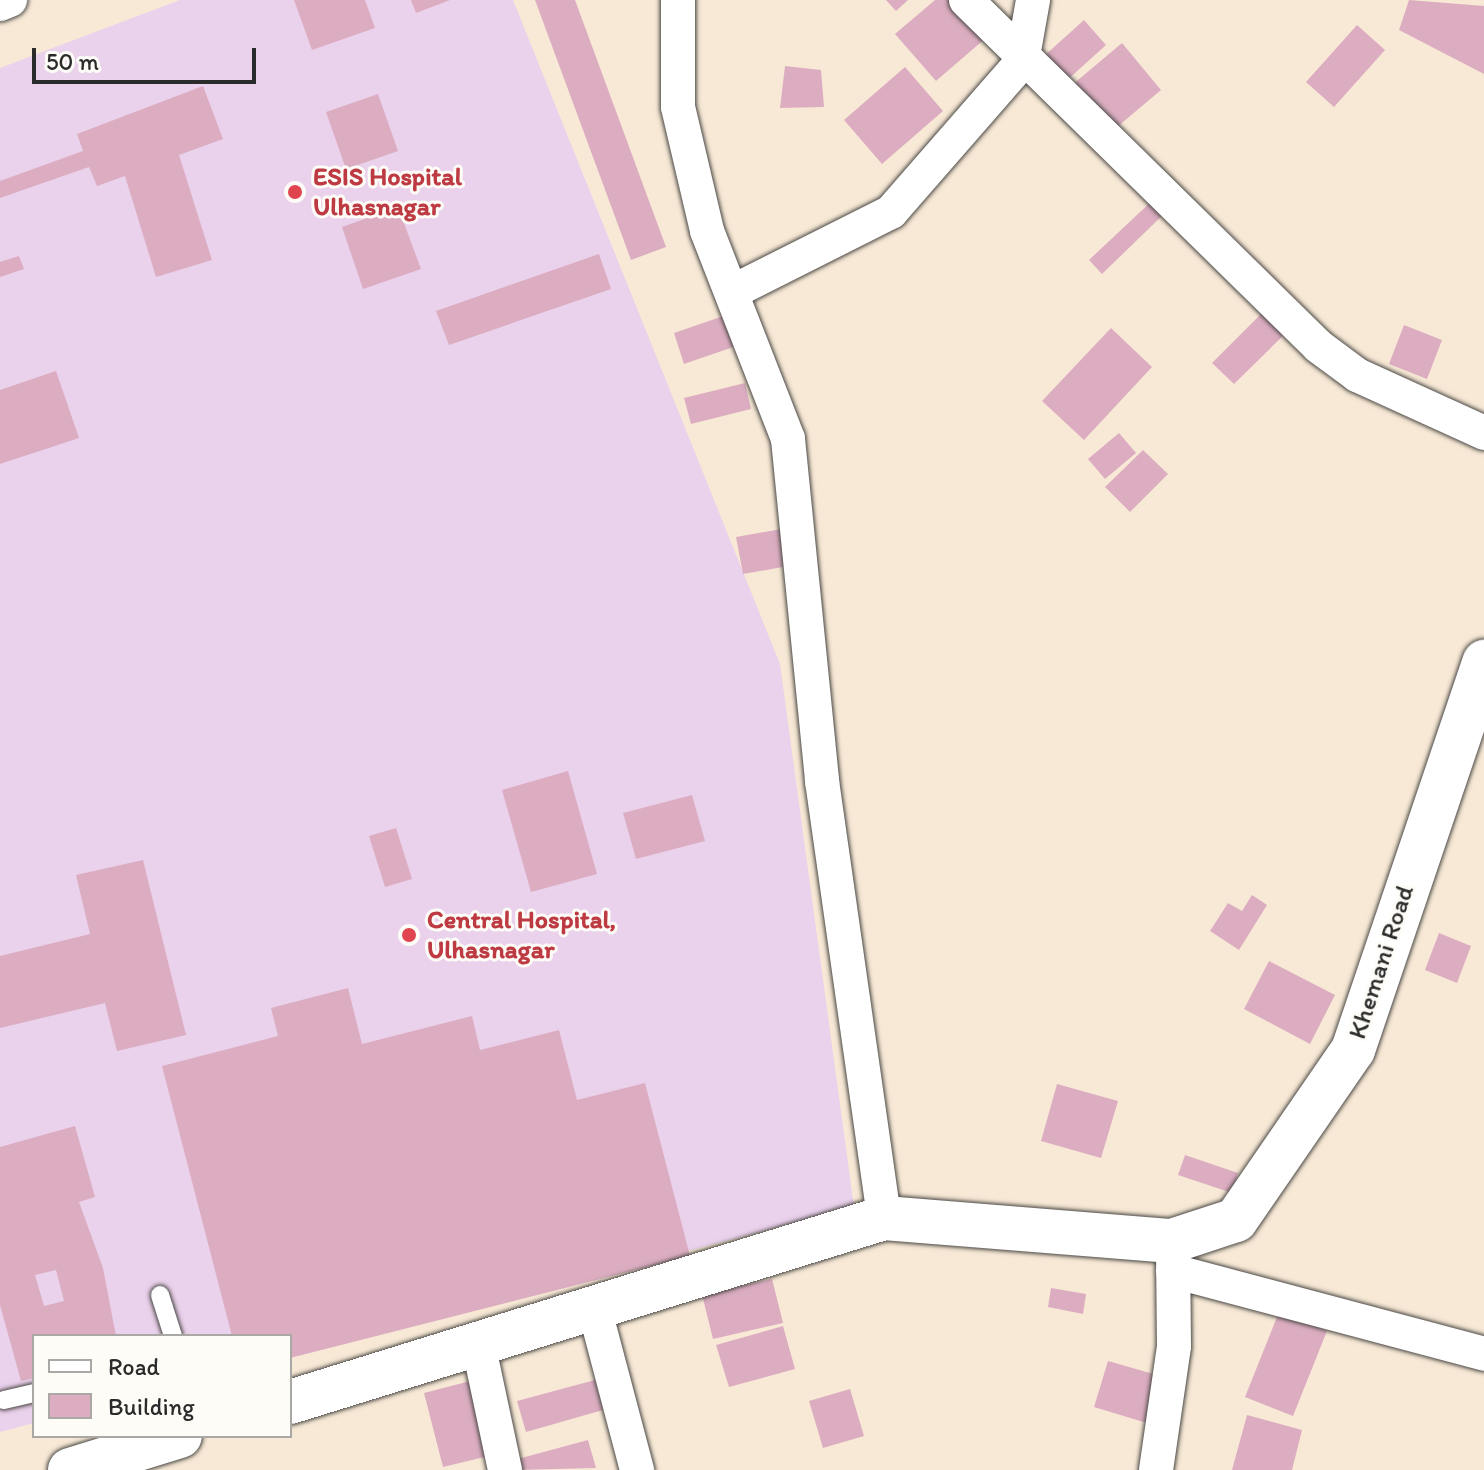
<!DOCTYPE html>
<html>
<head>
<meta charset="utf-8">
<style>
	body { margin:0 }
	#map { position:relative; width:1484px; height:1470px; overflow:hidden; background:#f8e9d6; font-family:Itim,sans-serif }
	div>[style] { position:absolute }
	.built>* { inset:0; background:#ead1ec }
	.building>* { inset:0; background:#dcadc1 }
	.roads { filter:drop-shadow(0 0 2px #4a4845) drop-shadow(0 0 2px #4a4845) }
	.lane>* { height:18px; margin:-9px; padding:0 9px; transform-origin:9px; border-radius:9px; background:#fff }
	.street>* { height:34px; margin:-17px; padding:0 17px; transform-origin:17px; border-radius:17px; background:#fff }
	.secondary>* { height:44px; margin:-22px; padding:0 22px; transform-origin:22px; border-radius:22px; background:#fff }
	.dots>* { width:22px; height:22px; translate:-50% -50%; box-sizing:border-box; border:4px solid #fdfcf7; border-radius:50% }
	span { translate:-50% -50%; white-space:nowrap; text-align:center; line-height:1.15; -webkit-text-stroke:6px #fdfcf7; paint-order:stroke }
	.health-label { font-size:26px; color:#be3a42; font-weight:700 }
	.left { translate:0 -50%; text-align:left }
	.street-label { font-size:26px; color:#2b2b2b }
	.legend { position:absolute; left:32px; top:1334px; width:260px; height:104px; box-sizing:border-box; background:#fdfcf7; border:2px solid #a9a8a5; margin:0; padding:10px 14px; list-style:none; font-size:24px; color:#2b2b2b }
	.legend li { display:flex; align-items:center; gap:16px; height:40px }
	.legend b { width:40px; border:2px solid #a9a8a5 }
	.scale { position:absolute; left:32px; top:48px; width:224px; height:36px; box-sizing:border-box; border:4px solid #2b2b2b; border-top:0; padding-left:10px; font-size:24px; line-height:28px; white-space:nowrap; color:#2b2b2b; -webkit-text-stroke:6px #fdfcf7; paint-order:stroke }
</style>
</head>
<body>
<div id="map">
	<div class="built">
		<div style="clip-path:polygon(180px 0,513px 0,780px 664px,854px 1207px,290px 1356px,290px 1336px,34px 1336px,34px 1423px,0 1432px,0 68px)"></div>
	</div>
	<div class="building">
		<div style="clip-path:polygon(294px 0,365px 0,375px 28px,312px 50px)"></div>
		<div style="clip-path:polygon(411px 0,450px 0,416px 13px)"></div>
		<div style="clip-path:polygon(535px 0,575px 0,666px 247px,631px 260px)"></div>
		<div style="clip-path:polygon(886px 0,908px 0,896px 11px)"></div>
		<div style="clip-path:polygon(935px 0,955px 0,987px 37px,936px 81px,895px 34px)"></div>
		<div style="clip-path:polygon(1409px 0,1484px 6px,1484px 74px,1399px 30px)"></div>
		<div style="clip-path:polygon(1084px 20px,1106px 45px,1065px 82px,1043px 57px)"></div>
		<div style="clip-path:polygon(1357px 25px,1385px 50px,1334px 107px,1306px 82px)"></div>
		<div style="clip-path:polygon(1122px 43px,1161px 90px,1104px 138px,1065px 91px)"></div>
		<div style="clip-path:polygon(785px 66px,821px 70px,824px 107px,780px 108px)"></div>
		<div style="clip-path:polygon(905px 67px,943px 111px,882px 164px,844px 120px)"></div>
		<div style="clip-path:polygon(203px 86px,223px 139px,179px 155px,212px 260px,156px 277px,125px 176px,97px 186px,89px 167px,0 198px,0 181px,83px 151px,77px 134px)"></div>
		<div style="clip-path:polygon(378px 94px,398px 151px,346px 169px,326px 112px)"></div>
		<div style="clip-path:polygon(1155px 198px,1167px 211px,1102px 274px,1089px 260px)"></div>
		<div style="clip-path:polygon(398px 207px,421px 269px,363px 289px,342px 227px)"></div>
		<div style="clip-path:polygon(599px 254px,611px 289px,449px 345px,436px 311px)"></div>
		<div style="clip-path:polygon(19px 256px,24px 269px,0 277px,0 262px)"></div>
		<div style="clip-path:polygon(1270px 305px,1292px 327px,1234px 384px,1212px 363px)"></div>
		<div style="clip-path:polygon(732px 313px,742px 344px,684px 364px,674px 333px)"></div>
		<div style="clip-path:polygon(1404px 325px,1442px 340px,1427px 379px,1389px 364px)"></div>
		<div style="clip-path:polygon(1111px 328px,1152px 367px,1084px 440px,1042px 401px)"></div>
		<div style="clip-path:polygon(56px 371px,79px 438px,0 464px,0 390px)"></div>
		<div style="clip-path:polygon(745px 383px,751px 409px,691px 424px,684px 398px)"></div>
		<div style="clip-path:polygon(1119px 433px,1136px 453px,1105px 479px,1088px 459px)"></div>
		<div style="clip-path:polygon(1143px 450px,1168px 474px,1130px 512px,1105px 487px)"></div>
		<div style="clip-path:polygon(787px 528px,794px 565px,743px 574px,736px 537px)"></div>
		<div style="clip-path:polygon(568px 771px,597px 874px,531px 892px,502px 790px)"></div>
		<div style="clip-path:polygon(692px 795px,705px 841px,636px 859px,623px 813px)"></div>
		<div style="clip-path:polygon(396px 828px,412px 879px,385px 887px,369px 836px)"></div>
		<div style="clip-path:polygon(143px 860px,186px 1035px,117px 1051px,105px 1003px,0 1028px,0 956px,90px 934px,76px 875px)"></div>
		<div style="clip-path:polygon(1252px 895px,1267px 905px,1239px 950px,1210px 931px,1228px 903px,1242px 911px)"></div>
		<div style="clip-path:polygon(1439px 933px,1471px 946px,1457px 983px,1425px 970px)"></div>
		<div style="clip-path:polygon(1269px 961px,1335px 995px,1310px 1044px,1244px 1009px)"></div>
		<div style="clip-path:polygon(348px 988px,362px 1044px,472px 1016px,480px 1050px,559px 1030px,577px 1100px,645px 1083px,690px 1256px,290px 1358px,290px 1336px,232px 1336px,162px 1066px,278px 1036px,271px 1008px)"></div>
		<div style="clip-path:polygon(1057px 1084px,1118px 1101px,1101px 1158px,1041px 1141px)"></div>
		<div style="clip-path:polygon(evenodd,75px 1126px,95px 1197px,79px 1202px,103px 1268px,116px 1336px,34px 1336px,34px 1378px,21px 1381px,0 1305px,0 1147px,75px 1126px,56px 1270px,64px 1301px,44px 1306px,35px 1275px,56px 1270px)"></div>
		<div style="clip-path:polygon(1185px 1155px,1238px 1173px,1232px 1193px,1178px 1175px)"></div>
		<div style="clip-path:polygon(772px 1279px,783px 1323px,713px 1339px,702px 1295px)"></div>
		<div style="clip-path:polygon(1051px 1288px,1086px 1294px,1083px 1314px,1048px 1307px)"></div>
		<div style="clip-path:polygon(1279px 1312px,1327px 1331px,1293px 1416px,1245px 1397px)"></div>
		<div style="clip-path:polygon(783px 1326px,795px 1369px,729px 1387px,716px 1345px)"></div>
		<div style="clip-path:polygon(1108px 1361px,1164px 1377px,1150px 1424px,1094px 1407px)"></div>
		<div style="clip-path:polygon(474px 1380px,493px 1455px,443px 1467px,424px 1393px)"></div>
		<div style="clip-path:polygon(595px 1380px,603px 1410px,526px 1432px,517px 1401px)"></div>
		<div style="clip-path:polygon(850px 1389px,864px 1436px,823px 1448px,809px 1401px)"></div>
		<div style="clip-path:polygon(1247px 1415px,1302px 1430px,1292px 1470px,1232px 1470px)"></div>
		<div style="clip-path:polygon(588px 1440px,596px 1468px,517px 1470px,514px 1460px)"></div>
	</div>
	<div class="roads">
		<div class="lane">
			<div style="left:160px;top:1295px;width:43px;rotate:72.4deg"></div>
			<div style="left:4px;top:1400px;width:31px;rotate:-13deg"></div>
		</div>
		<div class="street">
			<div style="left:678px;top:0;width:107px;rotate:90deg"></div>
			<div style="left:678px;top:107px;width:127px;rotate:76.8deg"></div>
			<div style="left:707px;top:231px;width:223px;rotate:68.7deg"></div>
			<div style="left:788px;top:439px;width:344px;rotate:84.3deg"></div>
			<div style="left:822px;top:781px;width:441px;rotate:81.9deg"></div>
			<div style="left:966px;top:0;width:494px;rotate:44.5deg"></div>
			<div style="left:1318px;top:346px;width:49px;rotate:36.6deg"></div>
			<div style="left:1357px;top:375px;width:140px;rotate:24.5deg"></div>
			<div style="left:0;top:4px;width:11px;rotate:-22deg"></div>
			<div style="left:734px;top:291px;width:176px;rotate:-26.7deg"></div>
			<div style="left:891px;top:212px;width:199px;rotate:-48.9deg"></div>
			<div style="left:1022px;top:62px;width:63px;rotate:-79.9deg"></div>
			<div style="left:1173px;top:1271px;width:322px;rotate:14.9deg"></div>
			<div style="left:594px;top:1307px;width:169px;rotate:75.2deg"></div>
			<div style="left:478px;top:1343px;width:130px;rotate:78deg"></div>
			<div style="left:1156px;top:1470px;width:125px;rotate:-81.7deg"></div>
			<div style="left:1174px;top:1346px;width:96px;rotate:-90.6deg"></div>
		</div>
		<div class="secondary">
			<div style="left:290px;top:1402px;width:622px;rotate:-17.21deg"></div>
			<div style="left:884px;top:1218px;width:289px;rotate:4.6deg"></div>
			<div style="left:1172px;top:1241px;width:67px;rotate:-18.2deg"></div>
			<div style="left:1236px;top:1220px;width:206px;rotate:-55.5deg"></div>
			<div style="left:1353px;top:1050px;width:410px;rotate:-71.3deg"></div>
			<div style="left:70px;top:1470px;width:115px;rotate:-17.2deg"></div>
		</div>
	</div>
	<div class="dots">
		<div style="left:295px;top:192px;background:#e0444e"></div>
		<div style="left:409px;top:935px;background:#e0444e"></div>
	</div>
	<div class="health-label">
		<span class="left" style="left:313px;top:192px">ESIS Hospital<br>Ulhasnagar</span>
		<span class="left" style="left:427px;top:935px">Central Hospital,<br>Ulhasnagar</span>
	</div>
	<div class="street-label">
		<span style="left:1381px;top:962px;rotate:-72deg">Khemani Road</span>
	</div>
	<ul class="legend">
	<li><b style="height:10px;background:#fff"></b>Road</li>
	<li><b style="height:22px;background:#dcadc1"></b>Building</li>
	</ul>
	<div class="scale">50 m</div>
</div>
</body>
</html>
